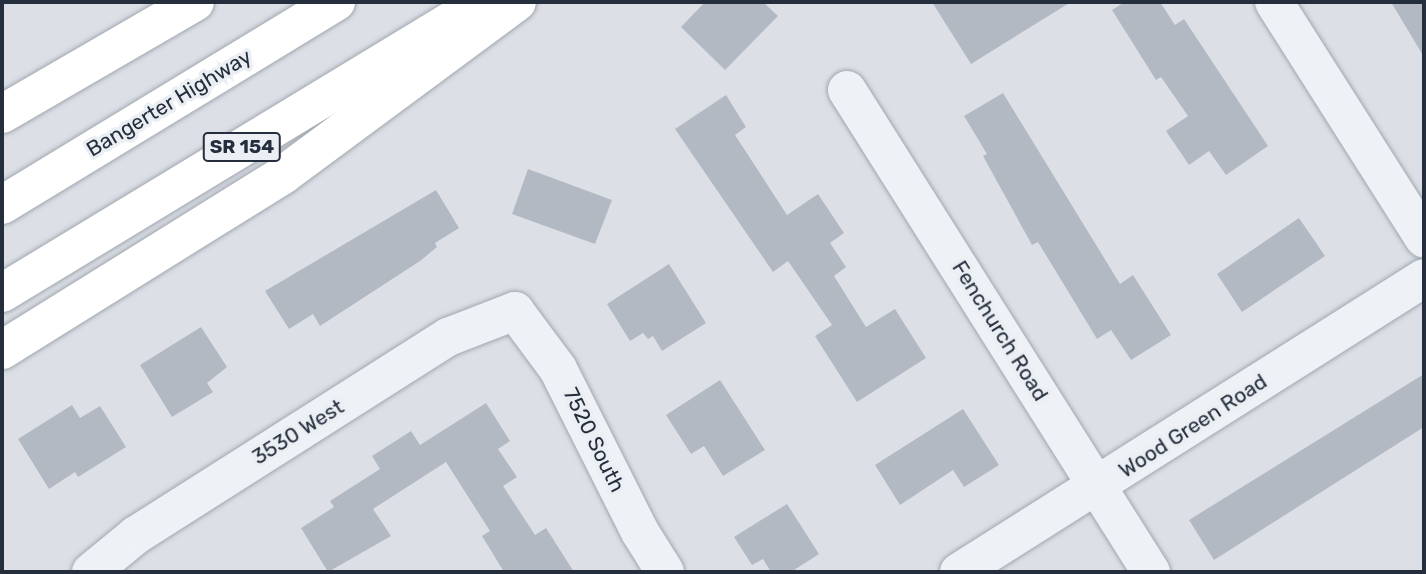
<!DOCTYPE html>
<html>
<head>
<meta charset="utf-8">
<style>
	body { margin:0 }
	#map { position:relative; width:1426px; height:574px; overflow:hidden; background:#dce0e6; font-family:Rubik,sans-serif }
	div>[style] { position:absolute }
	.building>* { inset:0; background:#b3b9c3 }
	.roads { filter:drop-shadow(0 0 2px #a1a7b0) drop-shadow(0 0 2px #a1a7b0) }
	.minor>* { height:38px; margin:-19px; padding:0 19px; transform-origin:19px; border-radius:19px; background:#eef1f5 }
	.highway>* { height:38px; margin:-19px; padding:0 19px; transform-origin:19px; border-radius:19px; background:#fff }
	span { translate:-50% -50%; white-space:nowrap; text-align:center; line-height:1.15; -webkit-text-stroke:7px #ebeff4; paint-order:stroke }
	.shield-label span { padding:2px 5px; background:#ebeff4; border:2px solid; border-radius:5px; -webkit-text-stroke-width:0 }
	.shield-label { font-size:19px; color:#252e3d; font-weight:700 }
	.street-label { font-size:21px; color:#252e3d }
	.frame { position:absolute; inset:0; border:4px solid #252e3d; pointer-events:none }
</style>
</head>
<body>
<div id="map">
	<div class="building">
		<div style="clip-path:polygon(705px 2px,763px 2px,778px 16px,725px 70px,681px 27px)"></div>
		<div style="clip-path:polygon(932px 2px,1071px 2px,971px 64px)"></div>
		<div style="clip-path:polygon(1125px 2px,1160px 2px,1175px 25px,1184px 19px,1268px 146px,1226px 175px,1209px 151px,1189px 165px,1166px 131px,1188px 116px,1161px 77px,1156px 80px,1112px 10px)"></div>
		<div style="clip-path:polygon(1391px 2px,1424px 2px,1424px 57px)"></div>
		<div style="clip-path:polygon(1003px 93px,1120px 284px,1133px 275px,1171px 335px,1131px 360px,1111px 330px,1097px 339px,1038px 242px,1032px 245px,983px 156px,987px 154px,964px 116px)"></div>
		<div style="clip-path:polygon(726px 95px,746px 127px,735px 135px,787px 215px,818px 194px,844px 233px,830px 243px,846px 267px,834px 276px,866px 327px,895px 309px,926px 358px,857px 402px,815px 336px,832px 325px,788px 261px,773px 272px,675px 129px)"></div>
		<div style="clip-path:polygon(528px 169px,612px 200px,595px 244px,512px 214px)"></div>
		<div style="clip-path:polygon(436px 190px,459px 228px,435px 243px,437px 247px,420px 261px,320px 326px,313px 314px,289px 329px,265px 291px)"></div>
		<div style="clip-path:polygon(1299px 218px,1325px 256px,1242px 312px,1217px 274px)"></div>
		<div style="clip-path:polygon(669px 264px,706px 323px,662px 351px,653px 336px,648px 339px,643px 333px,630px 341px,607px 304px)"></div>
		<div style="clip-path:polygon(201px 327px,227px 367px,207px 383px,213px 392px,172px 417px,140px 365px)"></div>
		<div style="clip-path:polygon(1424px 374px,1424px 427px,1214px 560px,1189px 520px)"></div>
		<div style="clip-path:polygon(720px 380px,765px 450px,723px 476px,704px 446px,691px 454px,666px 415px)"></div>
		<div style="clip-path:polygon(486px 403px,510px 441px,498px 449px,517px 477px,503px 486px,535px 535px,546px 528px,574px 572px,504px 572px,482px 536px,490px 531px,446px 462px,373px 509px,391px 536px,328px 572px,301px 528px,334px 507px,330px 501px,380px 469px,372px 456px,411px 431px,420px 445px)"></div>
		<div style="clip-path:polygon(72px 405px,80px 418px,100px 406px,126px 447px,78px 477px,75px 472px,49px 489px,18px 439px)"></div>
		<div style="clip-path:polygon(963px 409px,999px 465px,964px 487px,953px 470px,900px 505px,875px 465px)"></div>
		<div style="clip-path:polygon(787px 504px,819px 554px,791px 572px,771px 572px,763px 559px,752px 565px,734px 537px)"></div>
	</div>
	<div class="roads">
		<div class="minor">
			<div style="left:1274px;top:2px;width:280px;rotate:57.6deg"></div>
			<div style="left:847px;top:90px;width:570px;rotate:57.76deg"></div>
			<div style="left:91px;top:572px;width:58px;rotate:-39.4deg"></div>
			<div style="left:136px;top:535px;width:370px;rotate:-32.4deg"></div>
			<div style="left:448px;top:337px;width:72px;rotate:-21.2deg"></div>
			<div style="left:515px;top:311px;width:72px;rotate:53.4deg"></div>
			<div style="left:558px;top:369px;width:182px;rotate:63.3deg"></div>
			<div style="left:640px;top:532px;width:47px;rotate:58deg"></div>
			<div style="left:959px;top:572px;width:550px;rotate:-32.3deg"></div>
		</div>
		<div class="highway">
			<div style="left:2px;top:114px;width:223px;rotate:-30.1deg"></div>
			<div style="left:2px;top:205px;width:391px;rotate:-31.3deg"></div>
			<div style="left:2px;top:293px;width:544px;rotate:-31.23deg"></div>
			<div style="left:2px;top:350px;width:331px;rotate:-31.9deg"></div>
			<div style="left:283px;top:175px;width:291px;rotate:-36.5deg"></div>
		</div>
	</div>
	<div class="shield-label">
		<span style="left:242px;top:147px">SR 154</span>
	</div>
	<div class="street-label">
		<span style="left:169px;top:103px;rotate:-31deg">Bangerter Highway</span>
		<span style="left:1000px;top:331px;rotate:58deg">Fenchurch Road</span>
		<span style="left:1193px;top:426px;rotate:-33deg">Wood Green Road</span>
		<span style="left:298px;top:432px;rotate:-32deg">3530 West</span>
		<span style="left:594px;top:440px;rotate:64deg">7520 South</span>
	</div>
	<div class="frame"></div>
</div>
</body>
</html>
